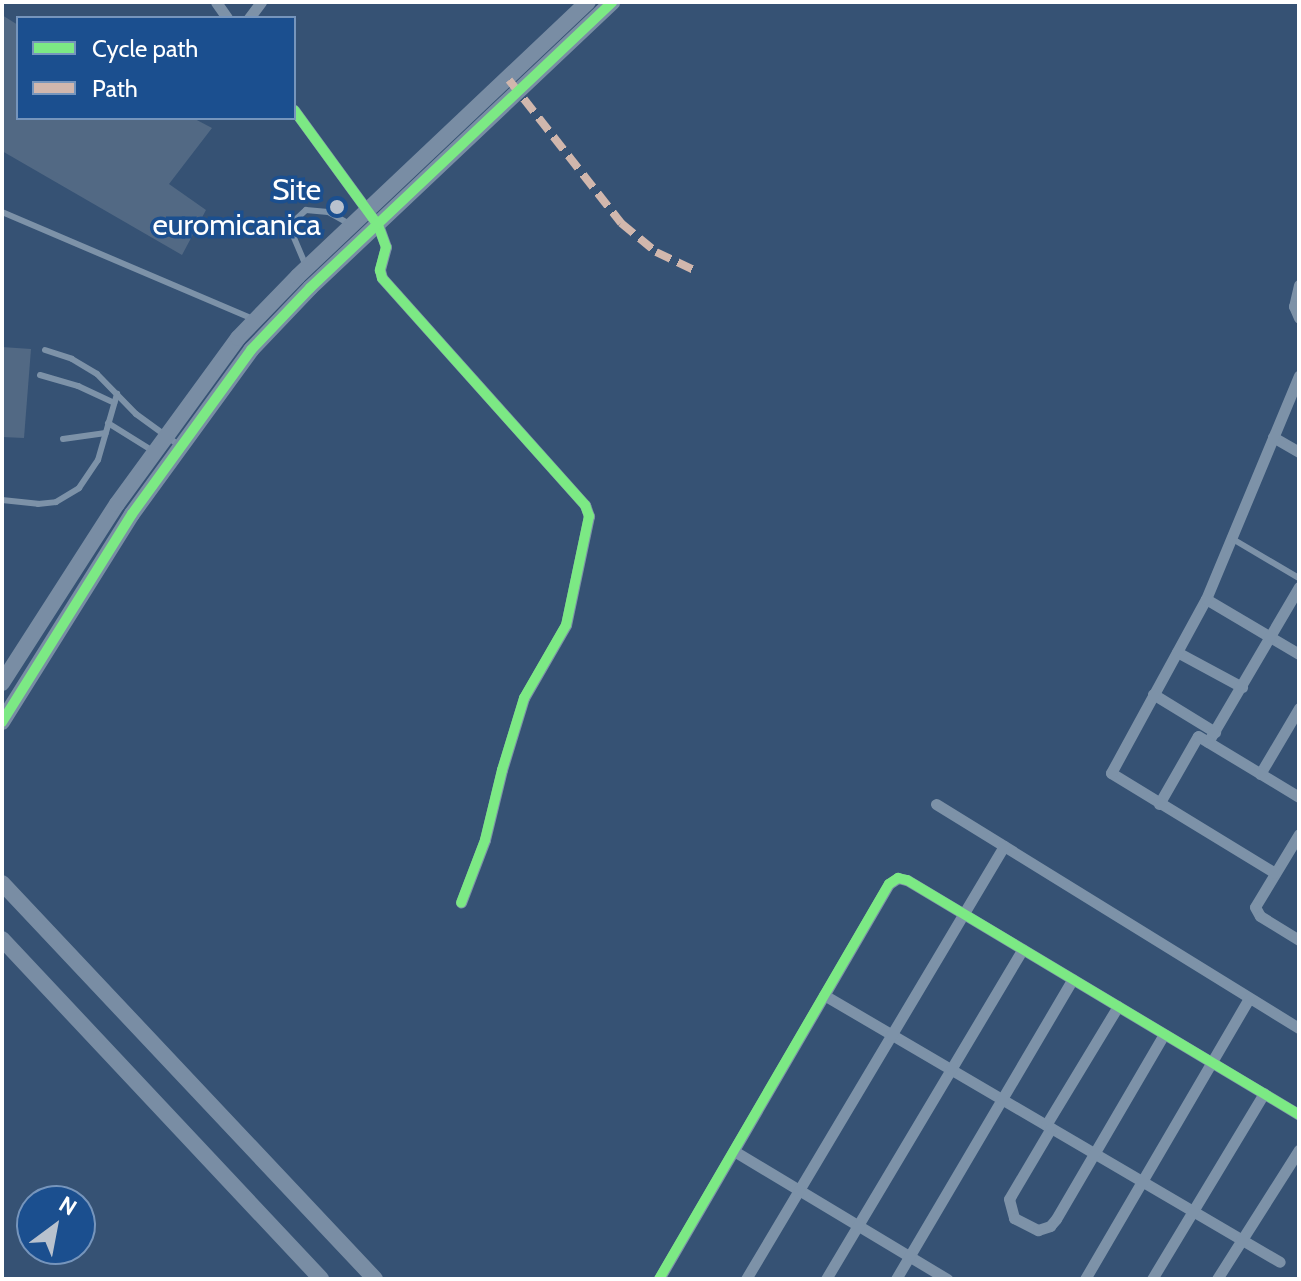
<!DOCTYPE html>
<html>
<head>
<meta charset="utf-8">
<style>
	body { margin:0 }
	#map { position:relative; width:1301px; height:1281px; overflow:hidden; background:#365274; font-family:Cabin,sans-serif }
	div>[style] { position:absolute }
	.building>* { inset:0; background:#526984 }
	.lane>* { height:6px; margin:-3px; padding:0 3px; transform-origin:3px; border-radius:3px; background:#7d92a8 }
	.street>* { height:11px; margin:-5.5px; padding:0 5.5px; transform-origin:5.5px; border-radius:5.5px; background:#7d92a8 }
	.secondary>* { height:16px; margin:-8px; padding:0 8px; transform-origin:8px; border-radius:8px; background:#798da4 }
	.quiet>* { height:8px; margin-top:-4px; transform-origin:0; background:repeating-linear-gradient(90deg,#d1b7ad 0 16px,transparent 0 24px) }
	.cycleway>* { height:10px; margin:-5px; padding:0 5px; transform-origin:5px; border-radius:5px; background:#7ce984 }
	.dots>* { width:22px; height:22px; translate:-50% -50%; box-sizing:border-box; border:4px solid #1b4f8f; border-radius:50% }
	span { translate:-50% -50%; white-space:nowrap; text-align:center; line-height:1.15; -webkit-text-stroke:7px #1b4f8f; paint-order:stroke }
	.poi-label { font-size:30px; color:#fff }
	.right { translate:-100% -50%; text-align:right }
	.frame { position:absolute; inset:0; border:4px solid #fff; pointer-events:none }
	.legend { position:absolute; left:16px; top:16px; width:280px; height:104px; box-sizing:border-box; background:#1b4f8f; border:2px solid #7695bc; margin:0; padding:10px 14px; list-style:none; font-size:24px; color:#fff }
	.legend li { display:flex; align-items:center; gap:16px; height:40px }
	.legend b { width:40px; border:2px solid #7695bc }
	.north { position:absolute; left:16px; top:1185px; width:80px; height:80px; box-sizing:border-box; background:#1b4f8f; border:2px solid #7695bc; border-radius:50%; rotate:32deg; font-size:22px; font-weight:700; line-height:32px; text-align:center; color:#fff }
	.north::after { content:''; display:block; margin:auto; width:28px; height:36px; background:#b9c2ce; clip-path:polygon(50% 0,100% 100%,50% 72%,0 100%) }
</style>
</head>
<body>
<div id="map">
	<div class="building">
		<div style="clip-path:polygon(2px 15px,18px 25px,18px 118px,193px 118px,212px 128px,169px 184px,206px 210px,182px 255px,2px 151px)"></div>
		<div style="clip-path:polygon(2px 347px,31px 349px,24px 438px,2px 437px)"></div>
	</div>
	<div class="lane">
		<div style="left:2px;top:212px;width:273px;rotate:23.1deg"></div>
		<div style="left:306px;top:266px;width:33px;rotate:-113deg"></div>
		<div style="left:293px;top:236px;width:13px;rotate:-94deg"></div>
		<div style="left:292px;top:223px;width:19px;rotate:-43deg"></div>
		<div style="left:306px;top:210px;width:22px;rotate:5deg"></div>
		<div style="left:328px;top:212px;width:25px;rotate:29deg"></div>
		<div style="left:45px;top:350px;width:28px;rotate:18deg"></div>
		<div style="left:72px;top:359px;width:29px;rotate:31deg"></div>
		<div style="left:97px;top:374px;width:56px;rotate:45.7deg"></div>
		<div style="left:136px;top:414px;width:54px;rotate:36deg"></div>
		<div style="left:40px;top:375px;width:40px;rotate:16deg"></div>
		<div style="left:78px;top:386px;width:40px;rotate:25deg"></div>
		<div style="left:108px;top:423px;width:53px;rotate:31.9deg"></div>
		<div style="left:63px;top:439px;width:43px;rotate:-7.9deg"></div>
		<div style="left:2px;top:500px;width:36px;rotate:6deg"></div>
		<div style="left:38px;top:504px;width:18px;rotate:-6deg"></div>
		<div style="left:56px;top:502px;width:27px;rotate:-31deg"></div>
		<div style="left:79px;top:488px;width:34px;rotate:-56deg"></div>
		<div style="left:98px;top:460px;width:69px;rotate:-73.9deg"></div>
		<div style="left:1231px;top:538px;width:79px;rotate:30.5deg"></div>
	</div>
	<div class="street">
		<div style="left:216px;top:2px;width:19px;rotate:55deg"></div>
		<div style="left:249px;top:18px;width:20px;rotate:-53deg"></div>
		<div style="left:294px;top:110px;width:142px;rotate:53.9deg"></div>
		<div style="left:378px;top:225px;width:23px;rotate:70deg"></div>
		<div style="left:386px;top:247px;width:24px;rotate:105deg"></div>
		<div style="left:380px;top:270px;width:8px;rotate:76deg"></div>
		<div style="left:382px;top:278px;width:305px;rotate:48.2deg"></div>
		<div style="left:585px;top:505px;width:12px;rotate:70deg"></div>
		<div style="left:589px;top:516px;width:111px;rotate:101.9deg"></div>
		<div style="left:566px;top:625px;width:84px;rotate:119.9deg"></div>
		<div style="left:524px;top:698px;width:75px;rotate:107deg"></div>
		<div style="left:502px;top:770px;width:72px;rotate:103.7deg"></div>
		<div style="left:485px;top:840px;width:67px;rotate:110.9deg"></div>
		<div style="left:1299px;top:285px;width:22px;rotate:103deg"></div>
		<div style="left:1294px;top:306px;width:13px;rotate:67deg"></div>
		<div style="left:1273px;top:437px;width:30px;rotate:30deg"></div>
		<div style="left:1206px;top:599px;width:108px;rotate:30.6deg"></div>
		<div style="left:1177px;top:652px;width:74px;rotate:28.3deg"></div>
		<div style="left:1153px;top:694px;width:73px;rotate:31.5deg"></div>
		<div style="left:1208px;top:742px;width:180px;rotate:-59.6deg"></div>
		<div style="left:1260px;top:774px;width:77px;rotate:-59.4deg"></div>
		<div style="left:936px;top:804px;width:427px;rotate:31.7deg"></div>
		<div style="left:1159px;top:804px;width:78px;rotate:-60.2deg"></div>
		<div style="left:1198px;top:736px;width:118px;rotate:31.1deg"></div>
		<div style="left:1299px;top:834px;width:85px;rotate:121.1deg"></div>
		<div style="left:1255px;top:907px;width:10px;rotate:61deg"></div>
		<div style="left:1260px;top:916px;width:46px;rotate:31.6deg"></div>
		<div style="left:1275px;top:873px;width:192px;rotate:-148.6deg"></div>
		<div style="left:1111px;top:773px;width:198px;rotate:-61.4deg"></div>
		<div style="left:1206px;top:599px;width:242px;rotate:-67.4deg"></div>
		<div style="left:824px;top:995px;width:528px;rotate:30.35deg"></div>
		<div style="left:1046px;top:1125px;width:139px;rotate:-58.8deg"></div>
		<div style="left:1051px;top:1128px;width:82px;rotate:120.6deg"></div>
		<div style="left:1009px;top:1199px;width:20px;rotate:75deg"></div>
		<div style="left:1014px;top:1218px;width:27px;rotate:27deg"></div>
		<div style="left:1038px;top:1230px;width:13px;rotate:-18deg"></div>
		<div style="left:1050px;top:1226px;width:9px;rotate:-49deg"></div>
		<div style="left:1056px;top:1219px;width:214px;rotate:-59.7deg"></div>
		<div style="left:734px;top:1151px;width:249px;rotate:31deg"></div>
		<div style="left:659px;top:1279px;width:457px;rotate:-59.8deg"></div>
		<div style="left:889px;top:884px;width:11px;rotate:-34deg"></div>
		<div style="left:898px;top:878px;width:9px;rotate:13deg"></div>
		<div style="left:907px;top:880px;width:457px;rotate:30.9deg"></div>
		<div style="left:746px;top:1279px;width:504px;rotate:-59.21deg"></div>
		<div style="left:826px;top:1279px;width:384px;rotate:-59.2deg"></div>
		<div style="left:896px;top:1279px;width:348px;rotate:-59.5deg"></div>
		<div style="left:1085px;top:1279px;width:325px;rotate:-59.7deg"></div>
		<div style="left:1152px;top:1279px;width:217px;rotate:-58.9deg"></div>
		<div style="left:1217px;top:1279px;width:153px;rotate:-57.6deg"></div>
	</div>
	<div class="secondary">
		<div style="left:2px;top:683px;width:213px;rotate:-57.3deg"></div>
		<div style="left:117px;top:504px;width:205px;rotate:-53.9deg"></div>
		<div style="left:238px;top:338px;width:86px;rotate:-45.9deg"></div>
		<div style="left:298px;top:276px;width:399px;rotate:-43.4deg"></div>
		<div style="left:2px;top:722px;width:245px;rotate:-58deg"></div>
		<div style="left:132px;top:514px;width:203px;rotate:-54deg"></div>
		<div style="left:251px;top:350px;width:86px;rotate:-46.4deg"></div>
		<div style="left:310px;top:288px;width:416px;rotate:-43.4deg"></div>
		<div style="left:2px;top:883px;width:544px;rotate:46.71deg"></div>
		<div style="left:2px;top:939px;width:466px;rotate:46.8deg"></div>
	</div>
	<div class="quiet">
		<div style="left:509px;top:80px;width:182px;rotate:51.9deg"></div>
		<div style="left:621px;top:223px;width:45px;rotate:39.6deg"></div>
		<div style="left:656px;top:252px;width:44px;rotate:25.4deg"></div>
	</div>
	<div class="cycleway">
		<div style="left:294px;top:110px;width:142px;rotate:53.9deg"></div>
		<div style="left:378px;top:225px;width:23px;rotate:70deg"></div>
		<div style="left:386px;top:247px;width:24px;rotate:105deg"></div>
		<div style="left:380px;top:270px;width:8px;rotate:76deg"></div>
		<div style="left:382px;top:278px;width:305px;rotate:48.2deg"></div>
		<div style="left:585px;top:505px;width:12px;rotate:70deg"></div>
		<div style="left:589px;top:516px;width:111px;rotate:101.9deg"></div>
		<div style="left:566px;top:625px;width:84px;rotate:119.9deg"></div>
		<div style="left:524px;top:698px;width:75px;rotate:107deg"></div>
		<div style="left:502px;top:770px;width:72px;rotate:103.7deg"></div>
		<div style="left:485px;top:840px;width:67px;rotate:110.9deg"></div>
		<div style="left:2px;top:722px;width:245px;rotate:-58deg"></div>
		<div style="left:132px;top:514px;width:203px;rotate:-54deg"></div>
		<div style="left:251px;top:350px;width:86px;rotate:-46.4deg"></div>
		<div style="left:310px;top:288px;width:416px;rotate:-43.4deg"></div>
		<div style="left:659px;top:1279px;width:457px;rotate:-59.8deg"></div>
		<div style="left:889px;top:884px;width:11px;rotate:-34deg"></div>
		<div style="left:898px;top:878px;width:9px;rotate:13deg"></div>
		<div style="left:907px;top:880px;width:457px;rotate:30.9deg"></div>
	</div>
	<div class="dots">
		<div style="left:337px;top:207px;background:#b9c2ce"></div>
	</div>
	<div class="poi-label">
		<span class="right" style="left:321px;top:207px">Site<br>euromicanica</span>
	</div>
	<div class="frame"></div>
	<ul class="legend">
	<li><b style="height:10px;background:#7ce984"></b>Cycle path</li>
	<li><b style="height:10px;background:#d1b7ad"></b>Path</li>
	</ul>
	<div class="north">N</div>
</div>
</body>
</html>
